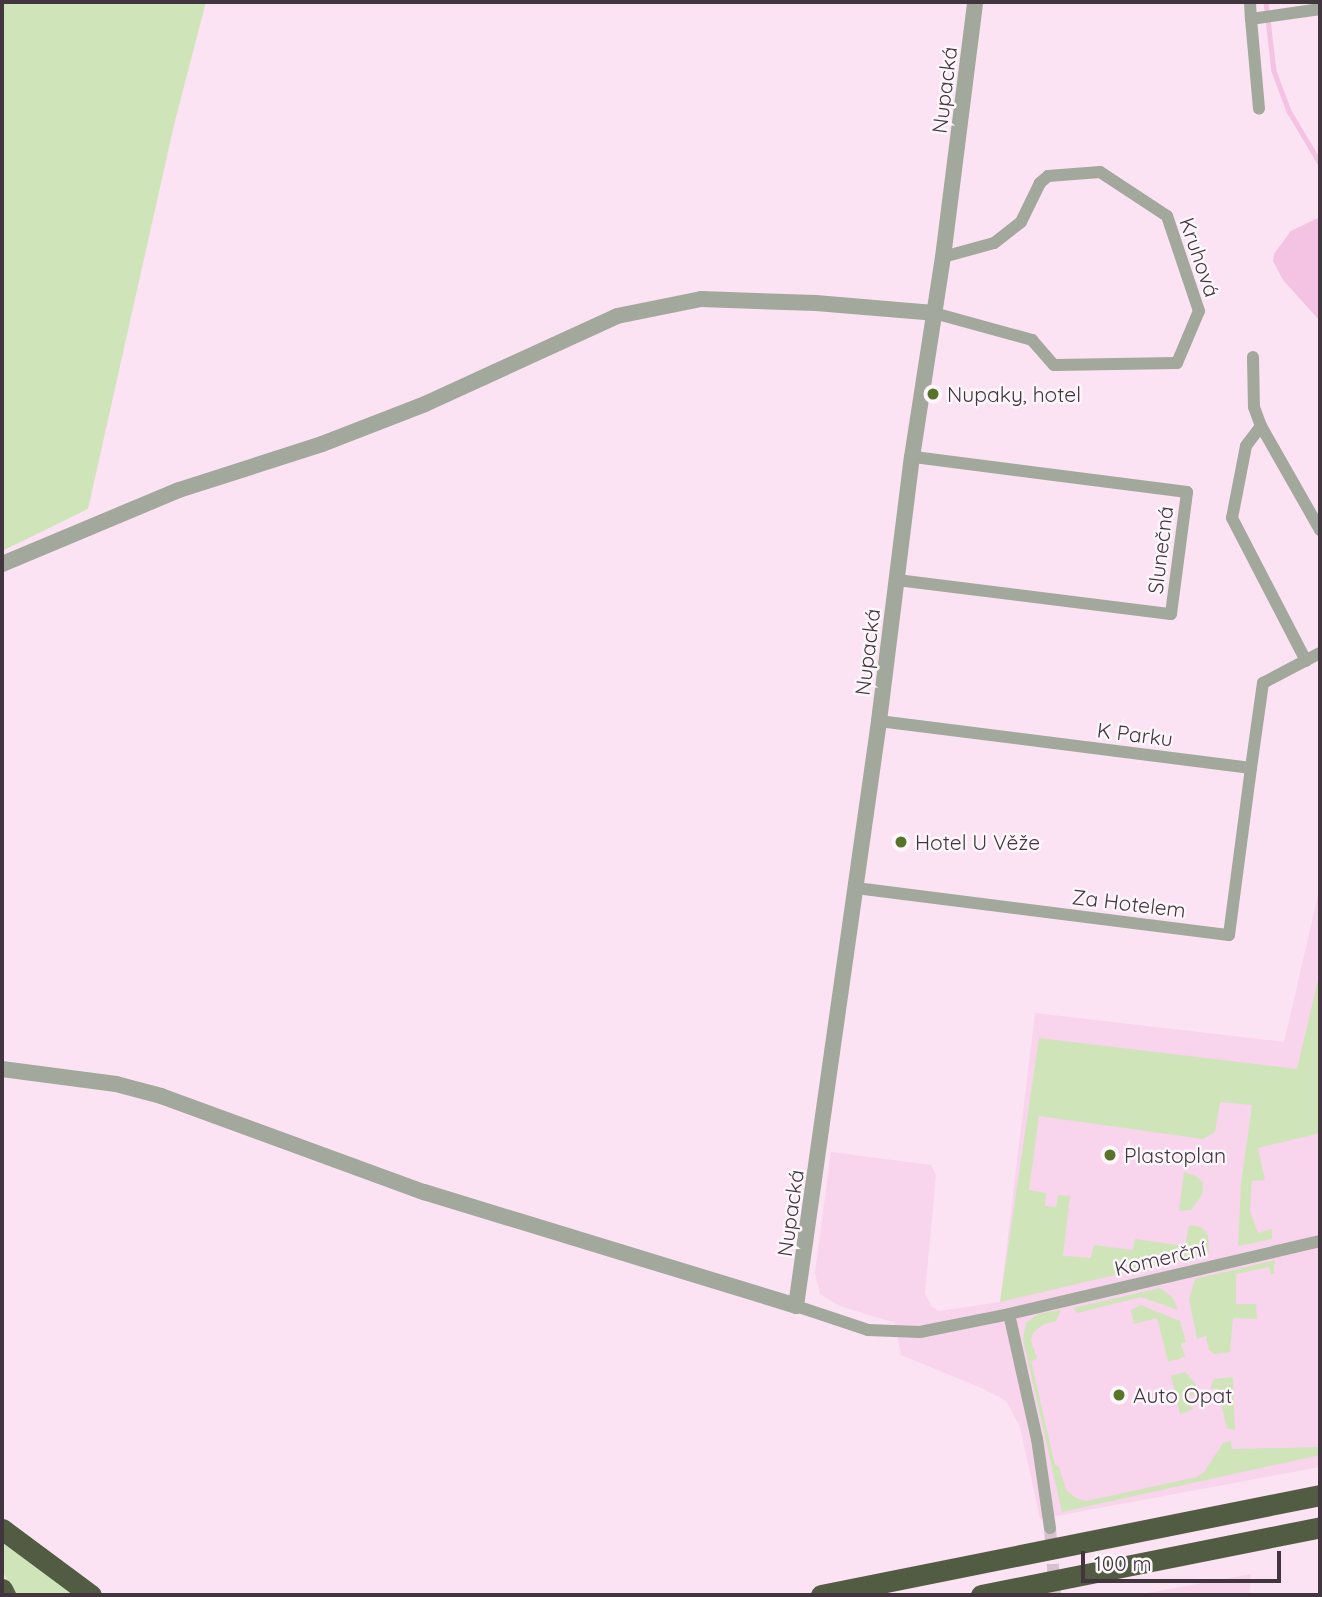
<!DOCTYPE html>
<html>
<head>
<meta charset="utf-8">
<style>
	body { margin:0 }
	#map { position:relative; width:1322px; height:1597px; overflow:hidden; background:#fce3f3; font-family:Quicksand,sans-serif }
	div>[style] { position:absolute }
	.built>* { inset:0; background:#f9d4ed }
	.green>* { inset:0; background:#d0e4b9 }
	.water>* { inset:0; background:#f4c2e3 }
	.stream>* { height:4.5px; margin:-2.25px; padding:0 2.25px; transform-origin:2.25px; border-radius:2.25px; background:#f4c2e3 }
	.minor-tunnel>* { height:12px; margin-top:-6px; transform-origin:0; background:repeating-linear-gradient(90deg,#d7c0cf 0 12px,transparent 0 18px) }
	.minor>* { height:12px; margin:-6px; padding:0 6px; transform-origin:6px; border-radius:6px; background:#a2a89b }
	.tertiary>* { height:16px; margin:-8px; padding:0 8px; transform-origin:8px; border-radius:8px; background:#a2a89b }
	.motorway>* { height:21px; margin:-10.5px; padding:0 10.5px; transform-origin:10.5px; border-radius:10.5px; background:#515c42 }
	.dots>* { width:19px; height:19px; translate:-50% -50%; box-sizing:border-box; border:4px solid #fdf7fb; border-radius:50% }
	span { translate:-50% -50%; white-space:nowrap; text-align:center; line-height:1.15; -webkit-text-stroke:5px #fdf7fb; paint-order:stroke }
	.street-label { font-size:21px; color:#42363e }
	.poi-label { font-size:21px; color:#42363e }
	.left { translate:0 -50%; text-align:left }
	.frame { position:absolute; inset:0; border:4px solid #42363e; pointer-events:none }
	.scale { position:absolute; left:1081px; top:1551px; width:200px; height:32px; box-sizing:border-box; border:4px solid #42363e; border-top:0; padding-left:9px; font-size:21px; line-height:24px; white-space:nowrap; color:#42363e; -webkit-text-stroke:5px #fdf7fb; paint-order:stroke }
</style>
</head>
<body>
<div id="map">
	<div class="built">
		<div style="clip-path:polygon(1320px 887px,1320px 1467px,1040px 1519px,1020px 1427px,1006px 1401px,984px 1389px,901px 1355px,895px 1323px,840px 1306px,820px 1294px,815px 1273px,831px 1152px,931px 1165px,936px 1175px,925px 1293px,931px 1306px,939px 1311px,1000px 1302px,1035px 1013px,1284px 1042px)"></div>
		<div style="clip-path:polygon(1251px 1574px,1249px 1595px,1137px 1595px)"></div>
	</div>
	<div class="green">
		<div style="clip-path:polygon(2px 2px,206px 2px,174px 125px,88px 509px,2px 551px)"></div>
		<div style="clip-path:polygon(1320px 971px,1320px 1133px,1258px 1148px,1265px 1180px,1252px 1181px,1250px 1211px,1258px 1233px,1272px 1229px,1272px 1239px,1238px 1246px,1241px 1183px,1252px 1105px,1220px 1102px,1215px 1132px,1203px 1139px,1039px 1116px,1029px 1190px,1046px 1193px,1045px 1206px,1056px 1207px,1058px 1195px,1070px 1196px,1063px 1256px,1091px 1258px,1094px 1245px,1133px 1250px,1135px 1239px,1185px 1246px,1189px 1225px,1201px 1227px,1208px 1235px,1209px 1253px,1000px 1302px,1039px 1038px,1297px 1069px)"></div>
		<div style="clip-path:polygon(1184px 1172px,1198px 1177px,1203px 1183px,1202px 1195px,1191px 1210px,1179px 1211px)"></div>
		<div style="clip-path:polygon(1275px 1260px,1274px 1274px,1271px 1274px,1269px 1267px,1236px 1274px,1236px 1304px,1256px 1304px,1257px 1319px,1233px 1318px,1230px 1352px,1215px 1354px,1209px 1350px,1206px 1336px,1197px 1339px,1189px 1299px,1195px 1279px)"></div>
		<div style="clip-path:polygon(1160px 1288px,1172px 1297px,1178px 1310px,1141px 1297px,1077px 1313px,1073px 1308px)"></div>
		<div style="clip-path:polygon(1141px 1305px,1180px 1321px,1186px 1342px,1181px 1344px,1185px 1356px,1182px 1358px,1168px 1362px,1157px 1318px,1134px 1324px,1131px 1310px)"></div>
		<div style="clip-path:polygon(1061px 1310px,1056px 1321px,1042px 1325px,1033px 1333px,1031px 1340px,1037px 1359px,1031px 1361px,1055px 1465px,1059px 1467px,1066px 1490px,1076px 1498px,1086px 1501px,1197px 1477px,1204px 1472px,1223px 1443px,1231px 1441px,1232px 1449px,1320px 1447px,1320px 1455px,1062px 1512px,1023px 1339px,1026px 1323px,1038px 1314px)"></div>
		<div style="clip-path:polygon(1185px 1372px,1196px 1384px,1196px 1393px,1189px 1396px,1193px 1409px,1180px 1414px,1171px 1376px)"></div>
		<div style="clip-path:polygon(1233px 1377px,1235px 1430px,1227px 1428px,1217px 1388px,1210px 1389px,1214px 1379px)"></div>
		<div style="clip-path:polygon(2px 1539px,79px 1595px,14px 1595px,2px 1570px)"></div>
	</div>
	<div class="water">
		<div style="clip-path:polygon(1320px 217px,1320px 321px,1283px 280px,1273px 261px,1274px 254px,1291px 231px)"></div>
	</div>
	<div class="stream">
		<div style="left:1266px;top:2px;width:69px;rotate:83.4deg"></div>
		<div style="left:1274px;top:71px;width:43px;rotate:69.4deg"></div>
		<div style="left:1289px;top:111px;width:61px;rotate:59.2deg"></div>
	</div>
	<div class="minor-tunnel">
		<div style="left:1050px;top:1528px;width:67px;rotate:85.7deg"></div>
	</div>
	<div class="minor">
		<div style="left:1250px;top:2px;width:17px;rotate:87deg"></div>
		<div style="left:1251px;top:19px;width:70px;rotate:-8.2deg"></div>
		<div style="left:1251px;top:19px;width:90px;rotate:84.9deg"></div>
		<div style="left:934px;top:313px;width:102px;rotate:15.4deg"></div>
		<div style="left:1032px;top:340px;width:33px;rotate:49deg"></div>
		<div style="left:1054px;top:365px;width:123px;rotate:-0.9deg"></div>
		<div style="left:1177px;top:363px;width:56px;rotate:-67.1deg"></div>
		<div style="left:1199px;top:311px;width:100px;rotate:-108.6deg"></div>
		<div style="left:1167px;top:216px;width:80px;rotate:-146.7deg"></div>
		<div style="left:1100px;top:172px;width:52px;rotate:175.6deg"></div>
		<div style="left:1048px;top:176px;width:11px;rotate:139deg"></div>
		<div style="left:1040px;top:183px;width:43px;rotate:116deg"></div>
		<div style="left:1021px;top:222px;width:34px;rotate:142deg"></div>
		<div style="left:994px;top:243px;width:53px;rotate:164.6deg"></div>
		<div style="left:1253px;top:357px;width:50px;rotate:88.9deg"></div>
		<div style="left:1254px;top:407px;width:20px;rotate:70deg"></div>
		<div style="left:1261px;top:426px;width:120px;rotate:60.4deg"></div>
		<div style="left:1261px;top:426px;width:25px;rotate:127deg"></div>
		<div style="left:1246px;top:446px;width:73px;rotate:101deg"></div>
		<div style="left:1232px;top:518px;width:161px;rotate:62.6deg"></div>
		<div style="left:897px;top:580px;width:276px;rotate:7.1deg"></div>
		<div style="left:1171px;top:614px;width:123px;rotate:-82.5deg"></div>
		<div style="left:1187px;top:492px;width:277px;rotate:-172.7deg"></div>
		<div style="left:879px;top:721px;width:375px;rotate:7.2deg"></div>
		<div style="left:1251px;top:768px;width:86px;rotate:-82deg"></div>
		<div style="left:1263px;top:683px;width:64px;rotate:-27.8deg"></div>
		<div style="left:856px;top:888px;width:376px;rotate:7.2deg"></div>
		<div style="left:1229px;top:935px;width:168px;rotate:-82.5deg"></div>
		<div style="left:796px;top:1306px;width:76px;rotate:18.4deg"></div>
		<div style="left:868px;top:1330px;width:52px;rotate:2.2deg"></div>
		<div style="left:920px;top:1332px;width:91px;rotate:-11.4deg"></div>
		<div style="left:1009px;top:1314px;width:128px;rotate:77.4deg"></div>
		<div style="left:1037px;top:1439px;width:90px;rotate:81.7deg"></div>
		<div style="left:1009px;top:1314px;width:319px;rotate:-13.2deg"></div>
	</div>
	<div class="tertiary">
		<div style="left:2px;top:564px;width:192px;rotate:-22.7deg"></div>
		<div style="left:179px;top:490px;width:150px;rotate:-17.8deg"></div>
		<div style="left:322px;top:444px;width:110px;rotate:-21.2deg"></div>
		<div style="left:425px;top:404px;width:211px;rotate:-24.6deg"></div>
		<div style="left:617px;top:316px;width:86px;rotate:-11.4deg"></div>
		<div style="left:701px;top:299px;width:115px;rotate:2deg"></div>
		<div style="left:816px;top:303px;width:118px;rotate:4.8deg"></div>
		<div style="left:2px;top:1069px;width:115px;rotate:7.5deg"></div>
		<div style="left:116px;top:1084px;width:47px;rotate:14.9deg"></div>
		<div style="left:161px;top:1096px;width:280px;rotate:20.1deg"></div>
		<div style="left:424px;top:1192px;width:389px;rotate:17deg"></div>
		<div style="left:796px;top:1306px;width:591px;rotate:-81.92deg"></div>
		<div style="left:879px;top:721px;width:266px;rotate:-82.9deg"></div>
		<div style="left:912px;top:457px;width:202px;rotate:-81.2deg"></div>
		<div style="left:943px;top:257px;width:257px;rotate:-82.8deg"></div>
	</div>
	<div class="motorway">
		<div style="left:2px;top:1529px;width:111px;rotate:36.6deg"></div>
		<div style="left:2px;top:1589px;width:7px;rotate:63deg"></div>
		<div style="left:821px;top:1595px;width:509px;rotate:-11.33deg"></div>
		<div style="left:981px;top:1595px;width:346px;rotate:-11.3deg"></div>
	</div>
	<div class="dots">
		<div style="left:933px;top:394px;background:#577428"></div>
		<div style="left:901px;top:842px;background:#577428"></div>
		<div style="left:1110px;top:1155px;background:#577428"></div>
		<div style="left:1119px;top:1395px;background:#577428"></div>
	</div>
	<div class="street-label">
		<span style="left:944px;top:90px;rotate:-83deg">Nupacká</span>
		<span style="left:1200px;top:257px;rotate:71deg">Kruhová</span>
		<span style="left:1160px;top:550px;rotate:-83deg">Slunečná</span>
		<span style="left:867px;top:652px;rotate:-83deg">Nupacká</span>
		<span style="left:1135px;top:734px;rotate:7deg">K Parku</span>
		<span style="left:1129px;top:903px;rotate:7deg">Za Hotelem</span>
		<span style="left:790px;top:1213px;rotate:-82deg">Nupacká</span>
		<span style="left:1160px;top:1258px;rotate:-13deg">Komerční</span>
	</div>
	<div class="poi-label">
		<span class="left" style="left:947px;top:394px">Nupaky, hotel</span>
		<span class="left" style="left:915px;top:842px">Hotel U Věže</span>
		<span class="left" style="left:1124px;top:1155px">Plastoplan</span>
		<span class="left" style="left:1133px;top:1395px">Auto Opat</span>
	</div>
	<div class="frame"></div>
	<div class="scale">100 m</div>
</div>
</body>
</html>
